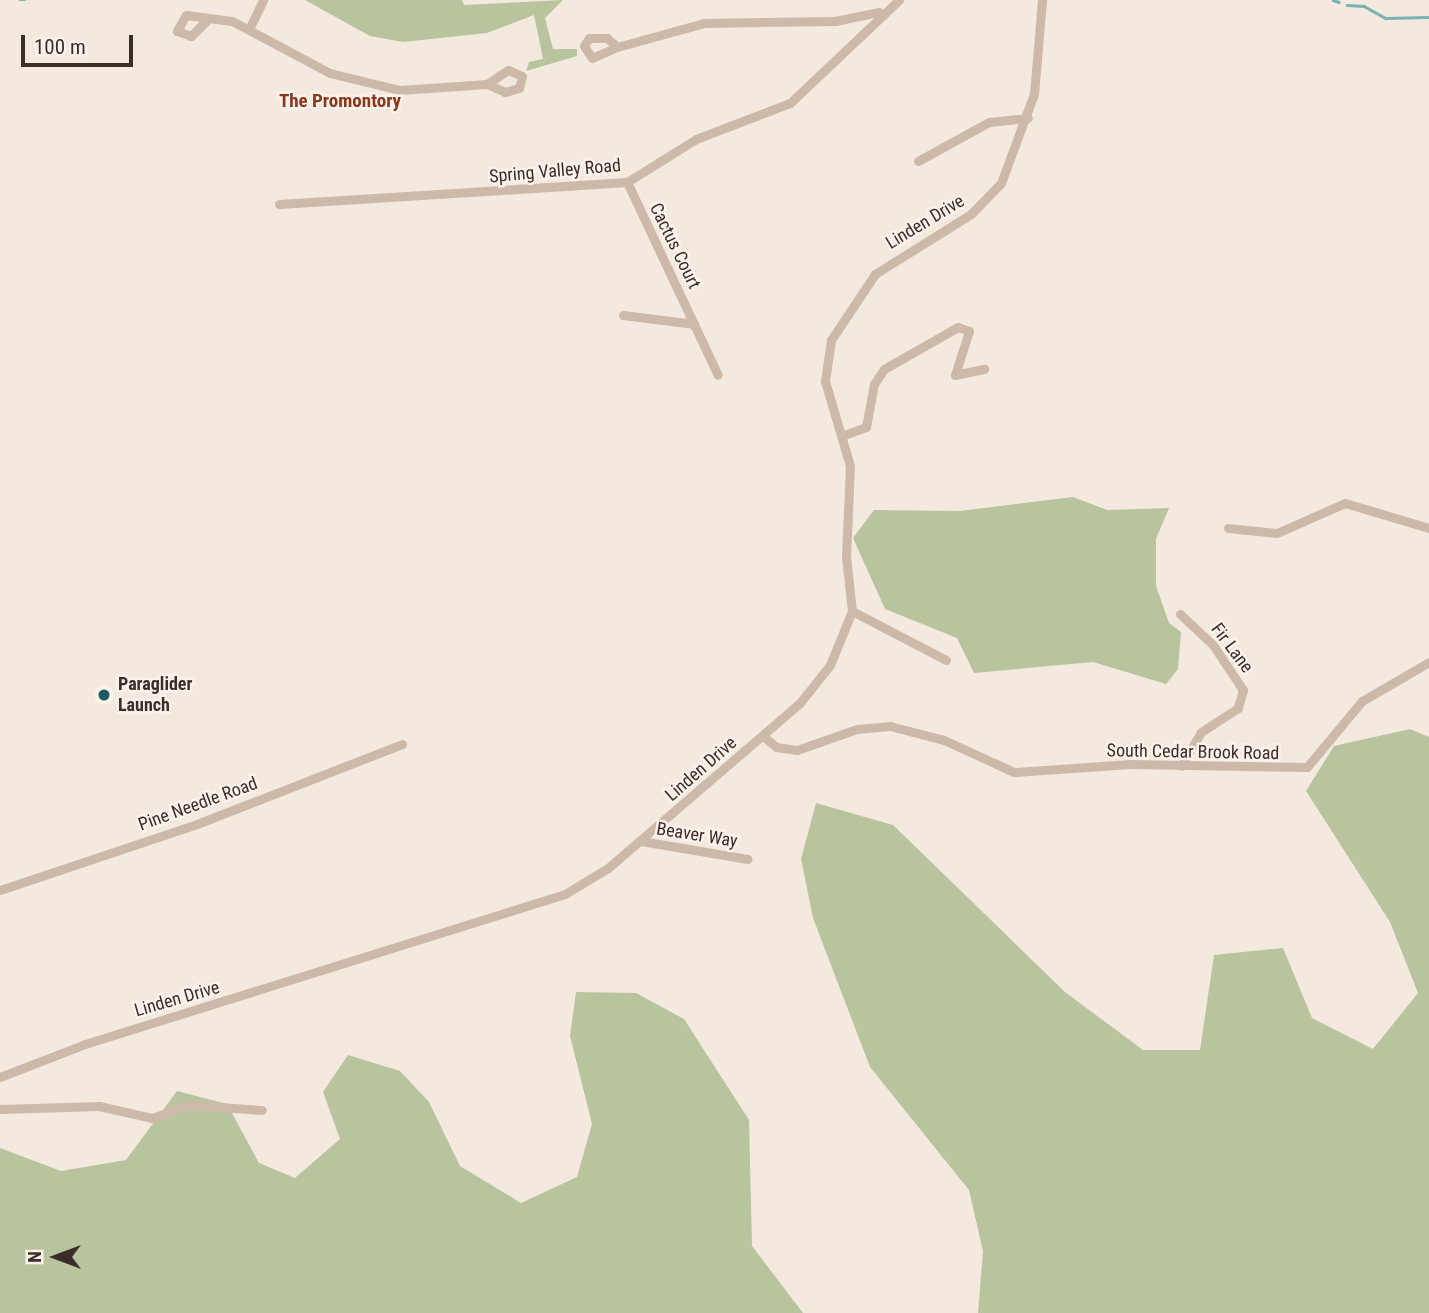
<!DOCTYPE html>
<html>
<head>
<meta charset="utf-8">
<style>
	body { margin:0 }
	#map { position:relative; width:1429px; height:1313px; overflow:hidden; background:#f4e9de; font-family:"Roboto Condensed",sans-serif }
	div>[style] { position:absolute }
	.green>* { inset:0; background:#b8c49d }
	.stream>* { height:2.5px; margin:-1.25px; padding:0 1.25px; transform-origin:1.25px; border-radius:1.25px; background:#7bb2b3 }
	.minor>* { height:9px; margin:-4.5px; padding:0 4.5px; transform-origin:4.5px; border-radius:4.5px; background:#cdb9a9 }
	.dots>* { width:19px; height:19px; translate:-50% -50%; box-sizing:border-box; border:4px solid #fbf3eb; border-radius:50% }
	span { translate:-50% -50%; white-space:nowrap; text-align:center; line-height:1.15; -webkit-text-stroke:5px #fbf3eb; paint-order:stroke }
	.street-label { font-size:18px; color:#3a2e29 }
	.poi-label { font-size:18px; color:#3a2e29; font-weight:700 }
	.left { translate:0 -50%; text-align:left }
	.neighbourhood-label { font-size:19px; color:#8d361e; font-weight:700 }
	.north { position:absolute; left:21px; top:1222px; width:70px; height:70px; -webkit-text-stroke:5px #fbf3eb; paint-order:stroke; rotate:270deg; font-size:19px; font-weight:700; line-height:28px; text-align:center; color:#3a2e29 }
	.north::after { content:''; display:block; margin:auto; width:24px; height:32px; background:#3a2e29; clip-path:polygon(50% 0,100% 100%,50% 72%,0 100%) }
	.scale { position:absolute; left:21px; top:35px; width:112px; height:32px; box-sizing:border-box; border:4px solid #3a2e29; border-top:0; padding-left:9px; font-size:21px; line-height:24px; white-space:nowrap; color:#3a2e29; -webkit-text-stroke:5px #fbf3eb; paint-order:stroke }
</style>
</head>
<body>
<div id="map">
	<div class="green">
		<div style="clip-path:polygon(305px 0,462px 0,464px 5px,563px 0,545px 18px,553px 49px,577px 49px,577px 56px,526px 71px,529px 62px,543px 59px,534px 15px,487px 33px,403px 42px,370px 36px)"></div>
		<div style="clip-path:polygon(1073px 497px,1107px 510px,1169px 508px,1156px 539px,1156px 586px,1169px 623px,1181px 632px,1178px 669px,1166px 684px,1093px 662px,974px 673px,957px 638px,885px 609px,853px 538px,874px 510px,960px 511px)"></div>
		<div style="clip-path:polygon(1410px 729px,1429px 737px,1429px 1313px,978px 1313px,983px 1251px,969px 1190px,870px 1067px,813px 918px,801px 859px,816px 803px,893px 825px,1065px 992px,1143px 1050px,1200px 1050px,1214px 955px,1283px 948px,1312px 1018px,1373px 1049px,1418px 993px,1390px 922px,1306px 791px,1334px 746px)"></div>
		<div style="clip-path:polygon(576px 992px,636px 993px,684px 1019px,749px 1120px,752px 1246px,803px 1313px,0 1313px,0 1148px,61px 1171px,126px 1160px,177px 1091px,227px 1104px,259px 1163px,295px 1178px,340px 1139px,323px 1092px,348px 1055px,400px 1071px,429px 1102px,460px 1166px,521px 1203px,577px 1177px,592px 1124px,570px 1036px)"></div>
	</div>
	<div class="stream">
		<div style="left:20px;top:0;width:5px"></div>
		<div style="left:1333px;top:0;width:6px;rotate:18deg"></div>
		<div style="left:1347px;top:5px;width:17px;rotate:3deg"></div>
		<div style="left:1364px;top:6px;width:25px;rotate:29deg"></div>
		<div style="left:1386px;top:18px;width:43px;rotate:-1.3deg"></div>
	</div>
	<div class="minor">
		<div style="left:207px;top:20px;width:23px;rotate:135deg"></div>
		<div style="left:191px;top:36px;width:15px;rotate:-160deg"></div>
		<div style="left:177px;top:31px;width:18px;rotate:-61deg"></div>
		<div style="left:186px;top:15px;width:46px;rotate:7.4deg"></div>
		<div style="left:232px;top:21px;width:111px;rotate:28deg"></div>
		<div style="left:330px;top:73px;width:72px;rotate:13.7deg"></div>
		<div style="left:400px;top:90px;width:87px;rotate:-3.9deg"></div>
		<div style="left:250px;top:27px;width:30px;rotate:-64deg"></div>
		<div style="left:589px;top:38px;width:18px"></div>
		<div style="left:607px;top:38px;width:13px;rotate:42deg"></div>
		<div style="left:617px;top:47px;width:27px;rotate:156deg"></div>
		<div style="left:592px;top:58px;width:14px;rotate:-124deg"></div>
		<div style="left:584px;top:46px;width:9px;rotate:-58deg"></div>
		<div style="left:617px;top:47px;width:90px;rotate:-15.4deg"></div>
		<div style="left:704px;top:23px;width:131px;rotate:-0.9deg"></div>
		<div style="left:835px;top:21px;width:45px;rotate:-11.6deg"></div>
		<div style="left:508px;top:70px;width:15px;rotate:23deg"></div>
		<div style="left:522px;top:76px;width:12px;rotate:104deg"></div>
		<div style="left:519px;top:88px;width:15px;rotate:164deg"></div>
		<div style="left:505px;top:92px;width:20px;rotate:-156deg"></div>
		<div style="left:487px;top:84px;width:25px;rotate:-34deg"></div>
		<div style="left:918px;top:161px;width:81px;rotate:-28.8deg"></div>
		<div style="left:989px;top:122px;width:39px;rotate:-6deg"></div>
		<div style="left:627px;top:182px;width:213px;rotate:64.8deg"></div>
		<div style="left:279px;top:204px;width:349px;rotate:-3.6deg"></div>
		<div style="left:627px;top:182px;width:81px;rotate:-31.9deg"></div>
		<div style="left:696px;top:139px;width:101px;rotate:-21deg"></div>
		<div style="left:790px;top:103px;width:150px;rotate:-43.4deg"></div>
		<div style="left:623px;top:315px;width:72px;rotate:7.2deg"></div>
		<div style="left:844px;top:435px;width:23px;rotate:-20deg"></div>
		<div style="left:866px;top:427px;width:44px;rotate:-79.5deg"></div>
		<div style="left:874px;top:384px;width:18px;rotate:-56deg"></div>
		<div style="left:884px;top:369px;width:85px;rotate:-29.6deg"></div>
		<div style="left:958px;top:327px;width:12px;rotate:20deg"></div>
		<div style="left:969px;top:331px;width:46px;rotate:107.7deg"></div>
		<div style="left:955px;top:375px;width:30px;rotate:-12deg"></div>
		<div style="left:1228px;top:528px;width:49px;rotate:5.8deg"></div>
		<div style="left:1277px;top:533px;width:74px;rotate:-23.8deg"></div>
		<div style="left:1345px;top:503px;width:88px;rotate:16.6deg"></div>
		<div style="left:852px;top:611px;width:106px;rotate:27.5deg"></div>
		<div style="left:1180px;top:614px;width:45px;rotate:43.2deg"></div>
		<div style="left:1213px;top:645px;width:54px;rotate:56.3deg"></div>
		<div style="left:1243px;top:690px;width:19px;rotate:106deg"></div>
		<div style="left:1238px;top:708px;width:44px;rotate:147deg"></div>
		<div style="left:1201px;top:732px;width:39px;rotate:120deg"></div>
		<div style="left:763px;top:736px;width:17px;rotate:40deg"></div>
		<div style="left:776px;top:747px;width:21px;rotate:8deg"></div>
		<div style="left:797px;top:750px;width:64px;rotate:-19.3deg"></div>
		<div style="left:857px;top:729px;width:33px;rotate:-5deg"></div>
		<div style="left:890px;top:726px;width:56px;rotate:14.5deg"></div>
		<div style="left:944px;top:740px;width:77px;rotate:24.6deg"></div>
		<div style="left:1014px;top:772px;width:116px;rotate:-3.9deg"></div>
		<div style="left:1130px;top:764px;width:177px;rotate:1deg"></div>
		<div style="left:1307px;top:767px;width:86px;rotate:-50.2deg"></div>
		<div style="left:1362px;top:701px;width:78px;rotate:-30.2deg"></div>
		<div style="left:641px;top:841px;width:108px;rotate:9.6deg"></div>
		<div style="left:0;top:890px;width:208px;rotate:-18.5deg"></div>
		<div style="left:197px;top:824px;width:220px;rotate:-21.3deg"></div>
		<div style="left:0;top:1077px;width:91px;rotate:-21.2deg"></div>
		<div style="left:85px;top:1044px;width:503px;rotate:-17.35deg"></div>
		<div style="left:565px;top:894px;width:50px;rotate:-31.2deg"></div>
		<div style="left:608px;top:868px;width:252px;rotate:-40.7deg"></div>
		<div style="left:799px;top:704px;width:50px;rotate:-51.5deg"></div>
		<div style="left:830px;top:665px;width:58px;rotate:-67.8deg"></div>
		<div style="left:852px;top:611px;width:54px;rotate:-96.3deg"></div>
		<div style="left:846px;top:557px;width:91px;rotate:-87.5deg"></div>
		<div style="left:850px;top:466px;width:89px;rotate:-106.4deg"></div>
		<div style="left:825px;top:381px;width:41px;rotate:-81.7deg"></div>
		<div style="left:831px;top:340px;width:79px;rotate:-56.3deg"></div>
		<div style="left:875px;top:274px;width:113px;rotate:-32deg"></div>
		<div style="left:971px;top:214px;width:43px;rotate:-45.9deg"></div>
		<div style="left:1001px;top:183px;width:95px;rotate:-69.7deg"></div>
		<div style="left:1034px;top:94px;width:94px;rotate:-85.1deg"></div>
		<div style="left:0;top:1109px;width:99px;rotate:-1.7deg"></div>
		<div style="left:99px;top:1106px;width:54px;rotate:12.8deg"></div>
		<div style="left:152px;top:1118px;width:39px;rotate:-19deg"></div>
		<div style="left:189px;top:1105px;width:73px;rotate:3.9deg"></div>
	</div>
	<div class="dots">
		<div style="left:104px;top:695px;background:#1c5b5e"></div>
	</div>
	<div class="street-label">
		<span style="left:555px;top:171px;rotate:-5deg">Spring Valley Road</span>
		<span style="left:925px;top:222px;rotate:-31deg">Linden Drive</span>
		<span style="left:675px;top:246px;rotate:64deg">Cactus Court</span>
		<span style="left:1232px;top:648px;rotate:53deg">Fir Lane</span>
		<span style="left:1193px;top:752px;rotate:1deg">South Cedar Brook Road</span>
		<span style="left:701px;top:769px;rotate:-41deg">Linden Drive</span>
		<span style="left:198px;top:804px;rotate:-20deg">Pine Needle Road</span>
		<span style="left:697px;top:835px;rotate:9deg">Beaver Way</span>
		<span style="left:177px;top:999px;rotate:-16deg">Linden Drive</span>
	</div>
	<div class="poi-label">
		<span class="left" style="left:118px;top:695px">Paraglider<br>Launch</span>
	</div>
	<div class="neighbourhood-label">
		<span style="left:340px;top:101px">The Promontory</span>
	</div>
	<div class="north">N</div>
	<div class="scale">100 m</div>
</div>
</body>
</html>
